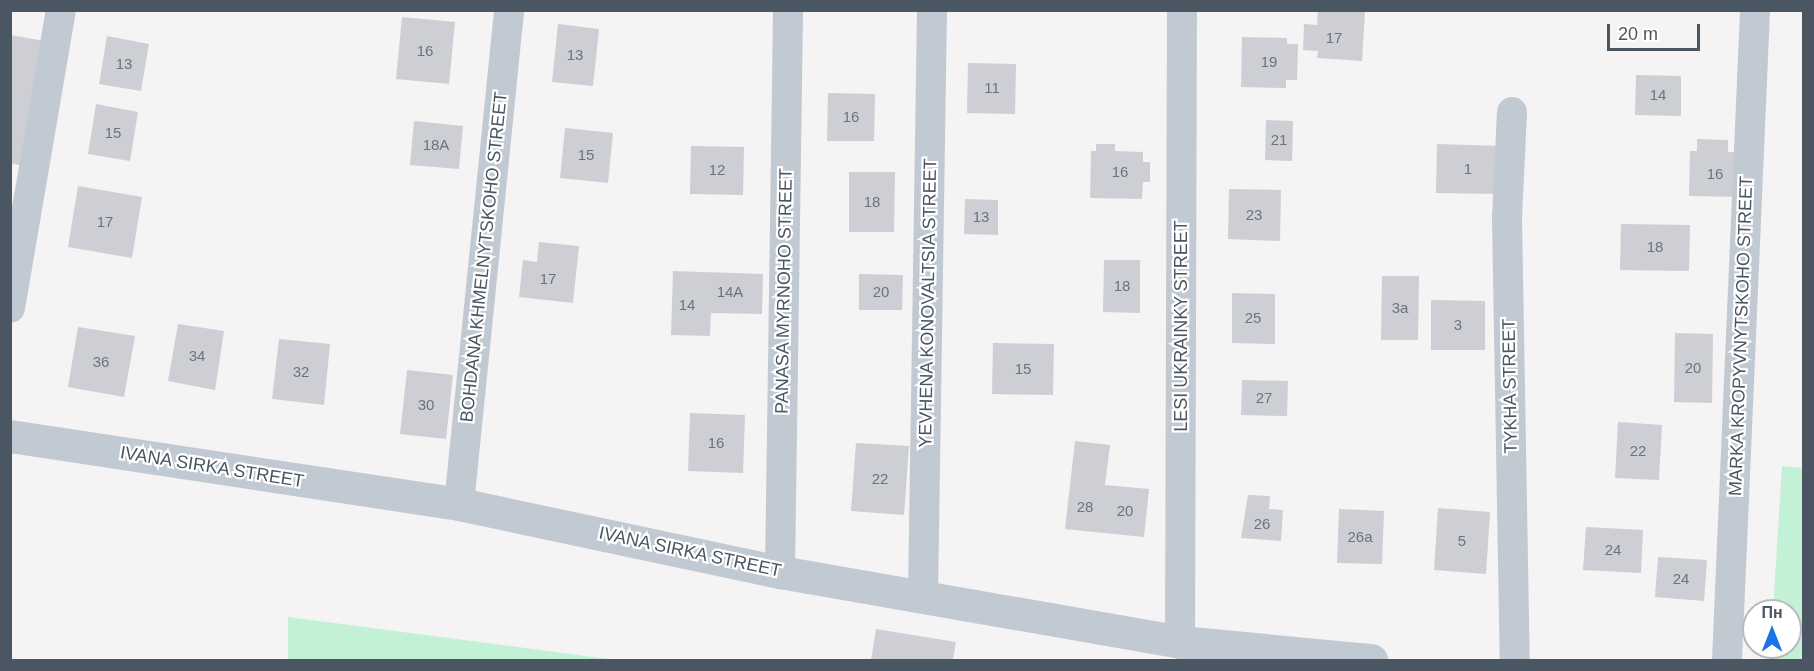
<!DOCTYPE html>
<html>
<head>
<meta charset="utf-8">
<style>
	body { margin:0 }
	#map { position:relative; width:1814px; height:671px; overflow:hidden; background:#f5f3f3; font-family:Arial,sans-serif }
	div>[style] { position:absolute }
	.green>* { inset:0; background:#c3f1d5 }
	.building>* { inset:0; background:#cdcfd5 }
	.minor>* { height:30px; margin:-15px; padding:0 15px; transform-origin:15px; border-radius:15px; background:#c1cad2 }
	.tertiary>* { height:33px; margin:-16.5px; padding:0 16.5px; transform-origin:16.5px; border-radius:16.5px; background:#c1cad2 }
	span { translate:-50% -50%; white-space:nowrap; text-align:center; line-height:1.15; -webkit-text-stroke:4.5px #fff; paint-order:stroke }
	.number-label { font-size:15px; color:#6b747e }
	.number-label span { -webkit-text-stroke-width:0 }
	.street-label { font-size:18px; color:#4a5661 }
	.frame { position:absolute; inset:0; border:12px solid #4a5661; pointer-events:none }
	.north { position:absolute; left:1742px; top:599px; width:60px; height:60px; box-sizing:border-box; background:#fff; border:2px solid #b7bbc0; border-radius:50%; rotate:0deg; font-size:16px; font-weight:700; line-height:24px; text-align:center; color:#4a5661 }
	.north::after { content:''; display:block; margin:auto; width:21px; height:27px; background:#1a73e8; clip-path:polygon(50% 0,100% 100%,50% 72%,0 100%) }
	.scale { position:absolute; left:1607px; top:24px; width:93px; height:27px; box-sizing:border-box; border:3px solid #4a5661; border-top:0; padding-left:8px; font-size:18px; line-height:21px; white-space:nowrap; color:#4a5661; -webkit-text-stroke:4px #fff; paint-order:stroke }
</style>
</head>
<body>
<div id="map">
	<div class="green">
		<div style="clip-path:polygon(1782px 466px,1803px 468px,1803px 660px,1770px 660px,1771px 647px,1790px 647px,1790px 611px,1773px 611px)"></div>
		<div style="clip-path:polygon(288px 617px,616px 660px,288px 660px)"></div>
	</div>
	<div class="building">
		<div style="clip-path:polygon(1318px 10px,1365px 12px,1362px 61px,1317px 58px,1318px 51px,1303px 50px,1304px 24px,1317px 25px)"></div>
		<div style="clip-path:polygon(402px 17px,455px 22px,449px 84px,396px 79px)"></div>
		<div style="clip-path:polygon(558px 24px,599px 29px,593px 86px,552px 82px)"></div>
		<div style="clip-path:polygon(10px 35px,45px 41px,23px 166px,10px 163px)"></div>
		<div style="clip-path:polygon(107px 36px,149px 44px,141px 91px,99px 84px)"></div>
		<div style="clip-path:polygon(1242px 37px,1287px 38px,1287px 44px,1298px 44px,1297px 80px,1286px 80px,1286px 88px,1241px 87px)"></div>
		<div style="clip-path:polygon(968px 63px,1016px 64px,1015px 114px,967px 113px)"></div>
		<div style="clip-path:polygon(1636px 75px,1681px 76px,1681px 116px,1635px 115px)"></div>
		<div style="clip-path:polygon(828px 93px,875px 94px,874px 141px,827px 141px)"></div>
		<div style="clip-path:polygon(96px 104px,138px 112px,130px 161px,88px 154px)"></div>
		<div style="clip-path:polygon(1266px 120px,1293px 121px,1292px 161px,1265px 160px)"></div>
		<div style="clip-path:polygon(414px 121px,463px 126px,459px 169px,410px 165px)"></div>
		<div style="clip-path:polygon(565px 128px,613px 133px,608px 183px,560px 178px)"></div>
		<div style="clip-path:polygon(1697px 139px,1728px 140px,1728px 152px,1741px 152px,1740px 197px,1689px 196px,1690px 151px,1697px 151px)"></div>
		<div style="clip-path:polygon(1096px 144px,1115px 144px,1115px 151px,1143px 152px,1143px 162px,1150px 162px,1150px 182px,1143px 182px,1142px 199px,1090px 198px,1091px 151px,1096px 151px)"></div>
		<div style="clip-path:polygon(1437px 144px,1500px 146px,1499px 194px,1436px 193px)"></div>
		<div style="clip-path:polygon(691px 146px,744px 147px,743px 195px,690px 194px)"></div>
		<div style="clip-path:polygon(849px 172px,895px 172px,894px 232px,849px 232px)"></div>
		<div style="clip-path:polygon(78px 186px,142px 197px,132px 258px,68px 247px)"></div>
		<div style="clip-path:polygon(1229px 189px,1281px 190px,1280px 241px,1228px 239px)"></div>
		<div style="clip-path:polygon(965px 199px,998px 200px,998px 235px,964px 234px)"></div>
		<div style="clip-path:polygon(1621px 224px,1690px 225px,1689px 271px,1620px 270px)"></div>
		<div style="clip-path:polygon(539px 242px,579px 246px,573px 303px,519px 297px,523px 260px,537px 262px)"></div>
		<div style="clip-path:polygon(1104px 260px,1140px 260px,1140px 313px,1103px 312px)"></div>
		<div style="clip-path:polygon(673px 271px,763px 274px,762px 314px,711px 313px,710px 336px,671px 335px)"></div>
		<div style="clip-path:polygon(859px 274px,903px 275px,902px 310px,859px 310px)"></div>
		<div style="clip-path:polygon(1382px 276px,1419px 276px,1418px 340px,1381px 340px)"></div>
		<div style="clip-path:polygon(1232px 293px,1275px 294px,1275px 344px,1232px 343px)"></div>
		<div style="clip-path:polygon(1431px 300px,1485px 301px,1485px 350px,1431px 350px)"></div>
		<div style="clip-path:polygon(178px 324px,224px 331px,215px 390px,168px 381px)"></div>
		<div style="clip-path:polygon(78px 327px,135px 336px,124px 397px,68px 387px)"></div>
		<div style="clip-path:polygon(1675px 333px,1713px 334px,1712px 403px,1674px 402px)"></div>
		<div style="clip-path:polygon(279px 339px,330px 344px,324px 405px,272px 399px)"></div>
		<div style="clip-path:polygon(993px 343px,1054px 344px,1053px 395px,992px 394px)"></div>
		<div style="clip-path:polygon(407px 370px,453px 375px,446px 439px,400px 434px)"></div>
		<div style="clip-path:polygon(1242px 380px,1288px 381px,1287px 416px,1241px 415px)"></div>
		<div style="clip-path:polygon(690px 413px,745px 415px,743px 473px,688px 471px)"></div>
		<div style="clip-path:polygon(1618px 422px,1662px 425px,1659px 480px,1615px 478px)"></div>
		<div style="clip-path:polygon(1075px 441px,1110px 445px,1105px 485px,1149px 489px,1144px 537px,1065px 529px)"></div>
		<div style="clip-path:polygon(856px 443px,909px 446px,904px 515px,851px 511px)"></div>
		<div style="clip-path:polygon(1248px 495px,1270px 496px,1269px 509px,1283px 510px,1281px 541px,1241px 538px)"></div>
		<div style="clip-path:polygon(1438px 508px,1490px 512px,1486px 574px,1434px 570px)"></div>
		<div style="clip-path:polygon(1339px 509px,1384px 511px,1382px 564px,1337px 563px)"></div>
		<div style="clip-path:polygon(1586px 527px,1643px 530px,1641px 573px,1583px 570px)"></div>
		<div style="clip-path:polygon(1658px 557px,1707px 560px,1704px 601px,1655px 597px)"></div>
		<div style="clip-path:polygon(876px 629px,956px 642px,953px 660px,871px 660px)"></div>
	</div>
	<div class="minor">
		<div style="left:1512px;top:112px;width:106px;rotate:92.7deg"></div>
		<div style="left:1507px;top:218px;width:442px;rotate:89deg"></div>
		<div style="left:10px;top:308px;width:302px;rotate:-80.3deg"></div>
		<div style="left:459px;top:504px;width:497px;rotate:-84.2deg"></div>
		<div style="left:780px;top:572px;width:562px;rotate:-89.18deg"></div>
		<div style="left:923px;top:596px;width:586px;rotate:-89.12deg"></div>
		<div style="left:1180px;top:642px;width:632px;rotate:-89.82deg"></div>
		<div style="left:1727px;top:660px;width:651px;rotate:-87.53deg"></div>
	</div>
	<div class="tertiary">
		<div style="left:10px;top:436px;width:454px;rotate:8.6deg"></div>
		<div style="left:459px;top:504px;width:328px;rotate:12deg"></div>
		<div style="left:780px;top:572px;width:406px;rotate:9.9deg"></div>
		<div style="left:1180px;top:642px;width:192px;rotate:5.4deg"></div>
	</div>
	<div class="number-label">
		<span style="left:1334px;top:38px">17</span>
		<span style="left:425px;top:51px">16</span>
		<span style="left:575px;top:55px">13</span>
		<span style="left:1269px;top:62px">19</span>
		<span style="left:124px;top:64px">13</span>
		<span style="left:992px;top:88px">11</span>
		<span style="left:1658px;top:95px">14</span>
		<span style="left:851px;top:117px">16</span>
		<span style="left:113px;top:133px">15</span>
		<span style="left:1279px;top:140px">21</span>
		<span style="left:436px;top:145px">18А</span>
		<span style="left:586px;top:155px">15</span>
		<span style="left:1468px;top:169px">1</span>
		<span style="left:717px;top:170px">12</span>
		<span style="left:1120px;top:172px">16</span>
		<span style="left:1715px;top:174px">16</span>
		<span style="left:872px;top:202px">18</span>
		<span style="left:1254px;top:215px">23</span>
		<span style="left:981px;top:217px">13</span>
		<span style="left:105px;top:222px">17</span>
		<span style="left:1655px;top:247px">18</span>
		<span style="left:548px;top:279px">17</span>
		<span style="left:1122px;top:286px">18</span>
		<span style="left:730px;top:292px">14А</span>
		<span style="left:881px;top:292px">20</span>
		<span style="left:687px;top:305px">14</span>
		<span style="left:1400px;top:308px">3а</span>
		<span style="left:1253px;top:318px">25</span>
		<span style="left:1458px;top:325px">3</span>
		<span style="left:197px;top:356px">34</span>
		<span style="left:101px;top:362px">36</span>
		<span style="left:1693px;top:368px">20</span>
		<span style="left:1023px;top:369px">15</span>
		<span style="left:301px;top:372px">32</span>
		<span style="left:1264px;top:398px">27</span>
		<span style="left:426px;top:405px">30</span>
		<span style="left:716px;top:443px">16</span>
		<span style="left:1638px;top:451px">22</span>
		<span style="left:880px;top:479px">22</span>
		<span style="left:1085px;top:507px">28</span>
		<span style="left:1125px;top:511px">20</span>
		<span style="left:1262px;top:524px">26</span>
		<span style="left:1360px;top:537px">26а</span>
		<span style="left:1462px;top:541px">5</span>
		<span style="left:1613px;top:550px">24</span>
		<span style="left:1681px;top:579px">24</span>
	</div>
	<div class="street-label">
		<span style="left:484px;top:257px;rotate:-84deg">BOHDANA KHMELNYTSKOHO STREET</span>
		<span style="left:784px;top:291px;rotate:-89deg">PANASA MYRNOHO STREET</span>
		<span style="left:928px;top:303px;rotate:-89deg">YEVHENA KONOVALTSIA STREET</span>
		<span style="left:1181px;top:326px;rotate:-90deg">LESI UKRAINKY STREET</span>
		<span style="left:1741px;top:336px;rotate:-88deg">MARKA KROPYVNYTSKOHO STREET</span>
		<span style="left:1510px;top:386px;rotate:-91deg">TYKHA STREET</span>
		<span style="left:212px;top:467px;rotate:9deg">IVANA SIRKA STREET</span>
		<span style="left:690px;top:552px;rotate:12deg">IVANA SIRKA STREET</span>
	</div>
	<div class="frame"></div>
	<div class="north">Пн</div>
	<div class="scale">20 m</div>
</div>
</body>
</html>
